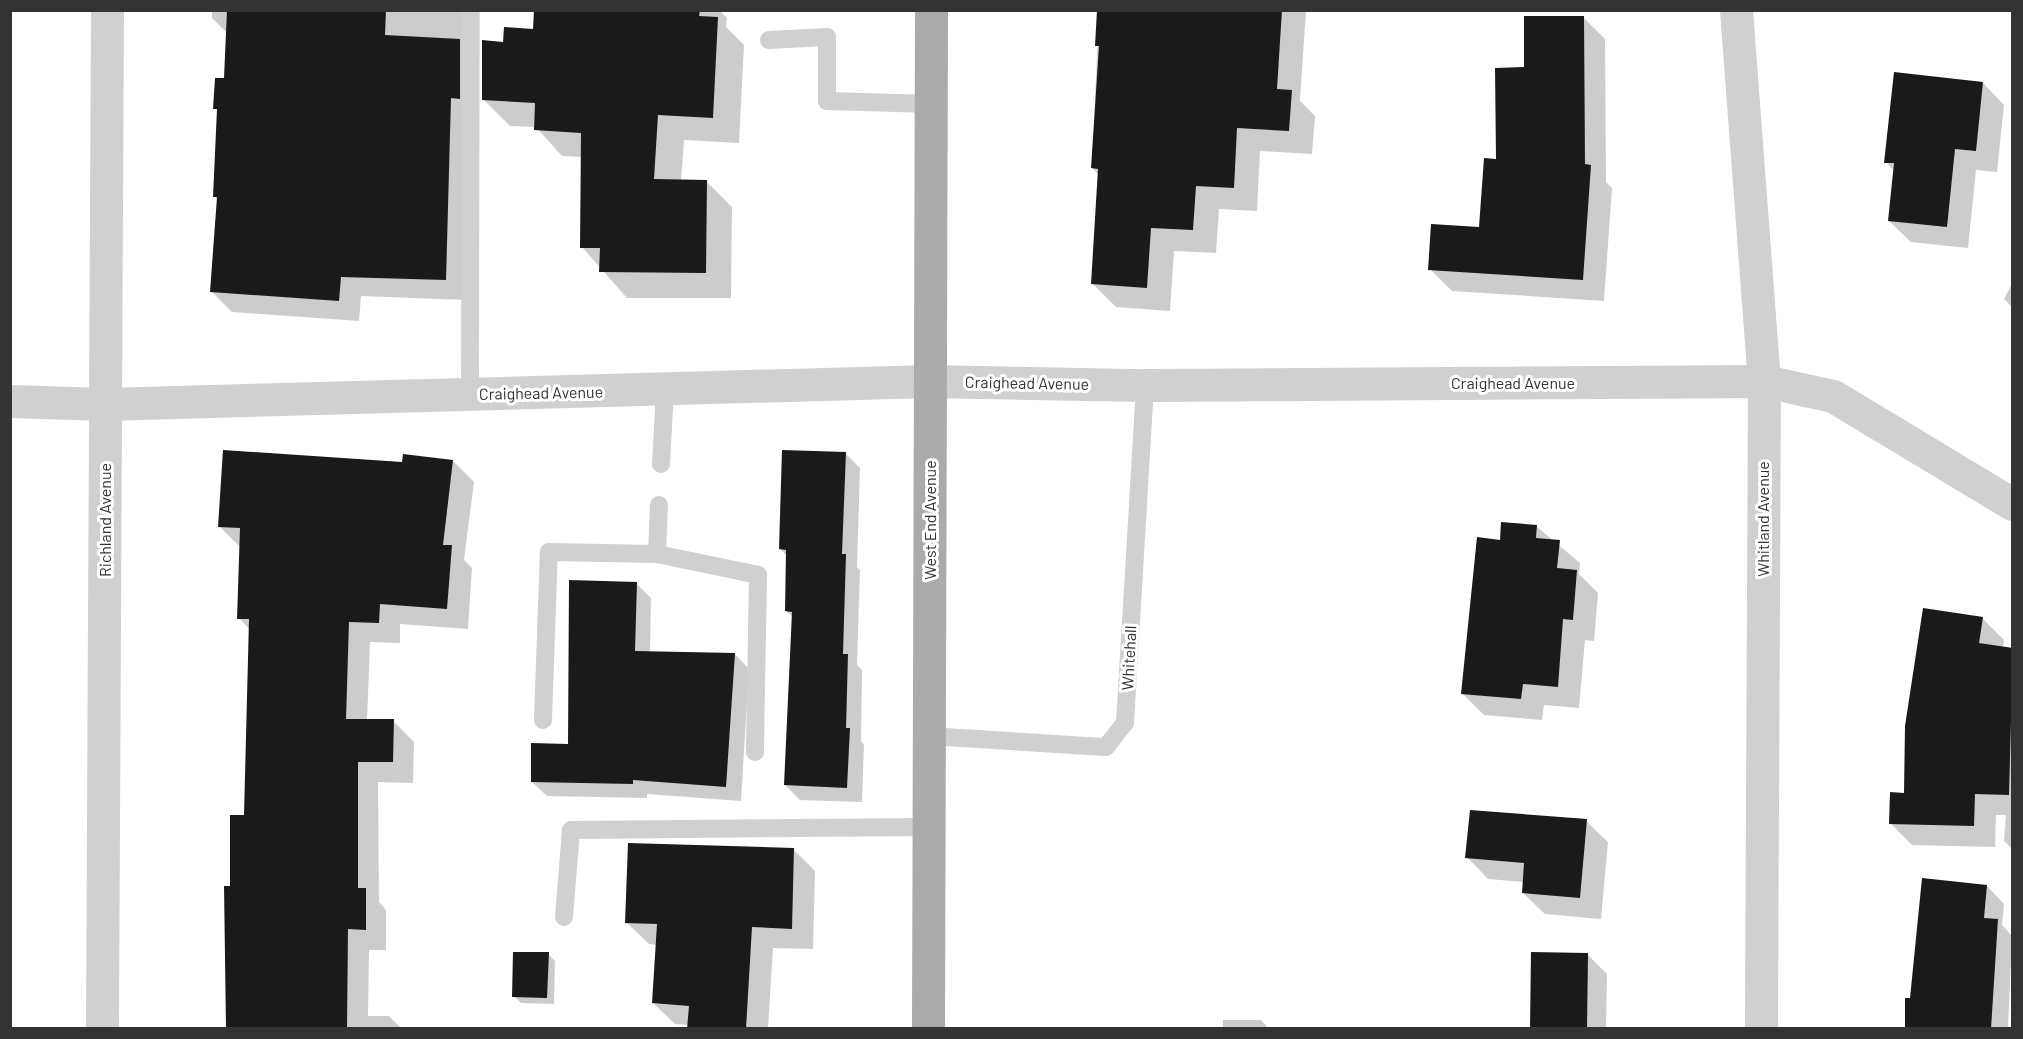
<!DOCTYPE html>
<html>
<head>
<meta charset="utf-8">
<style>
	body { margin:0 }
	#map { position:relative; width:2023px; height:1039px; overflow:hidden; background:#fff; font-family:Barlow,sans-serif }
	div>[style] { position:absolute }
	.shadow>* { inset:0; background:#0003 }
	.building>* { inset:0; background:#1a1a1a }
	.service>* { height:18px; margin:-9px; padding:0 9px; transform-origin:9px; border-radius:9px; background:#d0d0d0 }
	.minor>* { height:33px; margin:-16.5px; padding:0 16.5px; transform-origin:16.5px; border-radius:16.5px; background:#d0d0d0 }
	.primary>* { height:33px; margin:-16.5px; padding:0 16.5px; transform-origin:16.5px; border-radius:16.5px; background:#ababab }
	span { translate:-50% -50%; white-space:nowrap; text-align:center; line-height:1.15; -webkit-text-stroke:6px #fff; paint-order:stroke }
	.street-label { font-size:16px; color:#333 }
	.frame { position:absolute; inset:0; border:12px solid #333; pointer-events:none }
</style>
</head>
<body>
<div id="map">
	<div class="shadow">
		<div style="clip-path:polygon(212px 10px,468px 10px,466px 300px,361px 296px,359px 321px,232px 312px,211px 291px,218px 200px,214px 196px,219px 112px,215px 108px,226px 80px,228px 34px,212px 18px)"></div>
		<div style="clip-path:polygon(535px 10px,719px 10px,727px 18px,726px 27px,744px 45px,739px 143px,684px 140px,681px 181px,706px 181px,732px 207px,731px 298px,627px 298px,582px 247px,582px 157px,562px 156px,536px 127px,510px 126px,484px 100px,505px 43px,535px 31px)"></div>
		<div style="clip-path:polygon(1099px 10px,1306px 10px,1300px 101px,1315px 116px,1312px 154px,1260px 151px,1257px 211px,1219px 209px,1216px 253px,1174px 251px,1170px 311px,1116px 307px,1092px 283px,1099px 175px,1092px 168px)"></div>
		<div style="clip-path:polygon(1583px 17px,1605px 39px,1606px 182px,1612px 188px,1604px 301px,1452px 291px,1430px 269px,1480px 229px,1526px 69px)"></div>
		<div style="clip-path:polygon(1983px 83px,2004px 105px,1997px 172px,1976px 170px,1968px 248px,1911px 242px,1889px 221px,1894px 171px,1886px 162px)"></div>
		<div style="clip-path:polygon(2012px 284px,2012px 307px,2004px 299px)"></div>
		<div style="clip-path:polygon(845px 453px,860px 468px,857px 567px,860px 570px,857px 665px,862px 670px,861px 741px,864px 745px,862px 802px,800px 800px,785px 785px,793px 617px,786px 611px,788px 557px,780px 549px)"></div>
		<div style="clip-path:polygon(453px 461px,474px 482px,464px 560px,472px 568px,468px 629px,400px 624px,400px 643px,370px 642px,367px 721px,393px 721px,414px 742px,413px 783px,378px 782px,379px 902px,386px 910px,386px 950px,369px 950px,368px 1016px,389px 1016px,401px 1028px,227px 1028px,232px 888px,245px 816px,250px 630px,239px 618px,241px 548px,219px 526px,403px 464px)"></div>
		<div style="clip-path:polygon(1536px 526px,1580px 563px,1579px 574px,1598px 593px,1594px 641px,1585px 640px,1579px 708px,1544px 705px,1542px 720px,1484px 715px,1462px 693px,1501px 541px)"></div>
		<div style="clip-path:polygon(636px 583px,651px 598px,650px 653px,735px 654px,749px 669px,741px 801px,647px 794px,647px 798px,547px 796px,532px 782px,570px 746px)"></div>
		<div style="clip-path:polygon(1982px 618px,2004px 640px,2003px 648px,2012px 649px,2012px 849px,2004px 841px,2006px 815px,1996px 815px,1995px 847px,1912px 845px,1890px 823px)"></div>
		<div style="clip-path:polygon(1586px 821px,1608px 842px,1601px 919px,1545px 914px,1523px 893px,1524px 882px,1488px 879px,1467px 857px)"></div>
		<div style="clip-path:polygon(793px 849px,815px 871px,813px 949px,773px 948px,768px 1028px,688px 1028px,689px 1025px,675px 1024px,653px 1003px,657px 945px,649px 944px,627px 923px)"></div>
		<div style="clip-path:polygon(1987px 886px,2004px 904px,2002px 925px,2012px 936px,2008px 1028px,1907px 1028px,1911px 1000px)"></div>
		<div style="clip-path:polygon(548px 954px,555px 961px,554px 1004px,521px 1003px,514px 996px)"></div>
		<div style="clip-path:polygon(1588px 955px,1607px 974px,1606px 1028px,1531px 1028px)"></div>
		<div style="clip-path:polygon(1223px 1020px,1261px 1020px,1268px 1028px,1223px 1028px)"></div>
	</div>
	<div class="building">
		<div style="clip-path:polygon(227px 10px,386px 10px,385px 35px,460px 39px,460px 99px,451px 98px,446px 280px,341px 277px,339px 301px,210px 292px,217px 197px,213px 197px,217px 109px,213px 109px,215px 78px,224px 78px)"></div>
		<div style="clip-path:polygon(534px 10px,700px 10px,699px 16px,718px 17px,713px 118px,658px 115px,654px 179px,707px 180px,706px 273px,599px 272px,600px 248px,580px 248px,581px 133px,534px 130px,535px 103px,482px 100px,482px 40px,503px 42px,504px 27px,533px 29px)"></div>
		<div style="clip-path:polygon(1097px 10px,1282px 10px,1277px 89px,1292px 90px,1289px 131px,1237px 128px,1234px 188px,1196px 186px,1193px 230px,1151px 228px,1147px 288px,1091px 284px,1098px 169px,1091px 168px,1099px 46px,1095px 46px)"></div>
		<div style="clip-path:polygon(1524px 16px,1584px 16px,1585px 164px,1591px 165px,1583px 280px,1428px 270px,1431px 224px,1479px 227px,1484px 158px,1496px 159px,1495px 68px,1524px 67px)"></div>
		<div style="clip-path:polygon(1894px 72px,1983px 82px,1976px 151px,1955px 149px,1947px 227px,1888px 221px,1894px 163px,1884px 163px)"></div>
		<div style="clip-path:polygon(223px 450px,402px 462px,403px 454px,453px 460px,443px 545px,452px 545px,447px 609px,380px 604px,379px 623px,349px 622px,346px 719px,394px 719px,393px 762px,358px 762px,358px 888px,366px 888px,366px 930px,348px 929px,347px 1029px,226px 1029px,224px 886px,230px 886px,230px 815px,244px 815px,249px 619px,237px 619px,240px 528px,218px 527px)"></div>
		<div style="clip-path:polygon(782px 450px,846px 452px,842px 554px,846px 554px,843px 654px,848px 654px,846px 728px,850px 728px,847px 788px,784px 785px,792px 612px,785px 611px,786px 550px,779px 549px)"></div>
		<div style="clip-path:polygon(1501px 522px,1537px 525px,1536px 538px,1560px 540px,1557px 568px,1577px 570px,1573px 620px,1563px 619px,1558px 687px,1523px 684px,1521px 699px,1461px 694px,1477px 537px,1500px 540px)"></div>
		<div style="clip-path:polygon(569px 580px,637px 582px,635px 651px,735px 653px,726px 787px,633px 780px,633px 784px,531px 782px,531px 743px,568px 744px)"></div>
		<div style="clip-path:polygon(1923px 608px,1983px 617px,1979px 643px,2013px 648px,2009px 795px,1975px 794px,1974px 826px,1889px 824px,1890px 792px,1904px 793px,1905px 726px)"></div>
		<div style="clip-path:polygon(1470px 810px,1587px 819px,1580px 898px,1522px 893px,1524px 863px,1465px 858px)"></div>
		<div style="clip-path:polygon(628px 843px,794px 848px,792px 929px,752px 927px,746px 1029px,687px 1029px,689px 1006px,652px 1003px,657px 924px,625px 923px)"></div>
		<div style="clip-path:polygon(1922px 878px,1987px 885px,1984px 918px,1998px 919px,1991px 1029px,1905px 1029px,1905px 998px,1910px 998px)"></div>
		<div style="clip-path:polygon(513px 952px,549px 952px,547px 998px,512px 997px)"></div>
		<div style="clip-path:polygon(1531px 952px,1588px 953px,1587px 1029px,1530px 1029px)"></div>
	</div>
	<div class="service">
		<div style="left:769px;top:40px;width:58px;rotate:-3deg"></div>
		<div style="left:827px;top:37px;width:64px;rotate:90deg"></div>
		<div style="left:827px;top:101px;width:104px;rotate:1.7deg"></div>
		<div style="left:470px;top:394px;width:384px;rotate:-89.9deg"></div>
		<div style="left:661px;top:464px;width:74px;rotate:-86.9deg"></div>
		<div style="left:657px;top:554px;width:49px;rotate:-87.7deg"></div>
		<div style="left:543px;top:720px;width:168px;rotate:-88deg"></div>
		<div style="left:549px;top:552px;width:108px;rotate:1.1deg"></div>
		<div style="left:657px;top:554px;width:103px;rotate:11.7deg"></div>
		<div style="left:758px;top:575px;width:177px;rotate:91deg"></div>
		<div style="left:929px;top:736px;width:177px;rotate:3.6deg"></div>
		<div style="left:1106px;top:747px;width:31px;rotate:-52deg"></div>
		<div style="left:1125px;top:723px;width:339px;rotate:-86.6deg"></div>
		<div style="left:564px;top:917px;width:87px;rotate:-85.4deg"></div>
		<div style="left:571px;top:830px;width:358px;rotate:-0.5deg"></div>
	</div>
	<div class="minor">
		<div style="left:1736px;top:10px;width:372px;rotate:85.7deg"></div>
		<div style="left:1764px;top:381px;width:647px;rotate:90.27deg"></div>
		<div style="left:10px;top:401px;width:95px;rotate:1.8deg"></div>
		<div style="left:105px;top:404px;width:825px;rotate:-1.6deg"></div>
		<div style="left:930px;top:381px;width:215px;rotate:1.1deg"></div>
		<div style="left:1145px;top:385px;width:619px;rotate:-0.37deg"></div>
		<div style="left:1764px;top:381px;width:71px;rotate:12.3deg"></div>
		<div style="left:1833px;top:396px;width:209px;rotate:31.1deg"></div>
		<div style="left:102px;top:1028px;width:1018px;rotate:-89.72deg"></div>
	</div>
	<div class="primary">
		<div style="left:928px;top:1028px;width:1018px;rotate:-89.83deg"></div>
	</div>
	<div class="street-label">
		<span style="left:1027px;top:383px;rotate:1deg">Craighead Avenue</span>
		<span style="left:1513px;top:383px">Craighead Avenue</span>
		<span style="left:541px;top:393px;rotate:-1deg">Craighead Avenue</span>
		<span style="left:1763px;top:519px;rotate:-90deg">Whitland Avenue</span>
		<span style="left:105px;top:520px;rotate:-90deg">Richland Avenue</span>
		<span style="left:930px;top:520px;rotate:-90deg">West End Avenue</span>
		<span style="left:1129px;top:658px;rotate:-87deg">Whitehall</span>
	</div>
	<div class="frame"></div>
</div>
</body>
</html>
